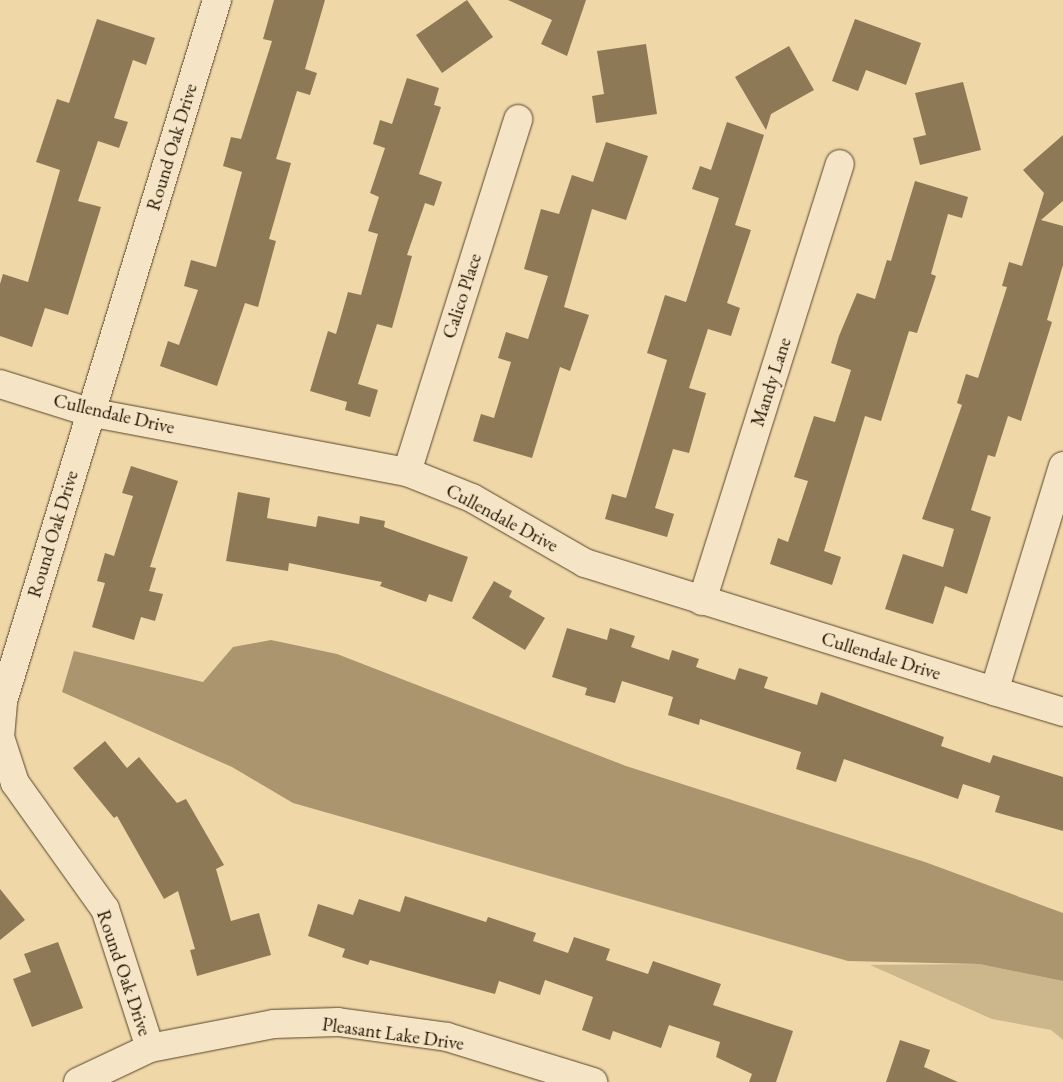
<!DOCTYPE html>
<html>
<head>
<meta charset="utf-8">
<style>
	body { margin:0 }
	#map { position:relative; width:1063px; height:1082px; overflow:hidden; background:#efd7a8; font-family:"EB Garamond",serif }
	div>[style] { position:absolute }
	.green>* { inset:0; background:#ccb68b }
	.water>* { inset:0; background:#aa956f }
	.building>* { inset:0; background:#8e7957 }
	.roads { filter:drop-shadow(0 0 1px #57452a) drop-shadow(0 0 1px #57452a) }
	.minor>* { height:28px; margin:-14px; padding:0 14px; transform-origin:14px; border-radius:14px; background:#f5e5c6 }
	span { translate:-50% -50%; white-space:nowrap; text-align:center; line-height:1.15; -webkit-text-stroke:4.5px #f5e5c6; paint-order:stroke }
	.street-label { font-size:19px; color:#241400 }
</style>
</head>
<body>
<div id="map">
	<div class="green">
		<div style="clip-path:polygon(979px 964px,1063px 981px,1063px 1040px,1051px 1030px,992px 1019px,870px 965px)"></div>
	</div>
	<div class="water">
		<div style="clip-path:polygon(271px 640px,337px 654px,626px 766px,925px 862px,1063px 913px,1063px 981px,979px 964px,848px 961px,293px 803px,232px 767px,62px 692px,74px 651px,203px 682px,233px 647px)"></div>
	</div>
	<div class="building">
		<div style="clip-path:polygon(274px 0,325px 0,305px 69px,317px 73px,310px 95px,297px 91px,276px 159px,291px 163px,269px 239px,276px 241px,258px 307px,245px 303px,217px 386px,160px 366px,168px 341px,179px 345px,198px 290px,184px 286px,191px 260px,216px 267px,242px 172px,223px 166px,231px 137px,241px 139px,272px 41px,263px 39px)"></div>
		<div style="clip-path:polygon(467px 0,493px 37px,442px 73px,416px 35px)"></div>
		<div style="clip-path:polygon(508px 0,586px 0,567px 56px,541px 44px,552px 20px)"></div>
		<div style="clip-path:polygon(97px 19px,155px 38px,146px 65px,133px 60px,114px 118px,128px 122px,119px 148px,98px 141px,78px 201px,101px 207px,68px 315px,45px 308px,32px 347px,0 336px,0 284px,3px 274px,28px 282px,60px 170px,36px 162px,57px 99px,69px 103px)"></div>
		<div style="clip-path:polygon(855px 19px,921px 43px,906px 85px,866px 70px,858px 91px,832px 81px)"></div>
		<div style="clip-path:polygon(646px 44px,657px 114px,596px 123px,592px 96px,604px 94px,597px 51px)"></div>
		<div style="clip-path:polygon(789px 46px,814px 90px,771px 114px,766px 130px,735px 77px)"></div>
		<div style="clip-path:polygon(407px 78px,439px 88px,434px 105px,441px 107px,419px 174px,442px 182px,434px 206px,425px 203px,407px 255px,412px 256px,392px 328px,377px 324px,358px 384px,378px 390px,370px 417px,345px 410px,347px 402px,310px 391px,328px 331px,336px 334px,348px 292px,361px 295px,378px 234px,368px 231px,379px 197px,370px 193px,385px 148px,373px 144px,380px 120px,392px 124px)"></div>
		<div style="clip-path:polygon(963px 82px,981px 150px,920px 165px,913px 138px,926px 135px,915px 93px)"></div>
		<div style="clip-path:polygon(727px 122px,764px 135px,735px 225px,751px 230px,727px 303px,740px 308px,731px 336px,708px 329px,689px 388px,706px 393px,689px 453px,673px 449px,655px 508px,674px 514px,667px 537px,605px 519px,612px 494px,626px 498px,667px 360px,647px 353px,665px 295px,686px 302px,719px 198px,692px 189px,700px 166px,711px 170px)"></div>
		<div style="clip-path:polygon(1063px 135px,1063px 201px,1041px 220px,1063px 226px,1063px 265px,1047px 320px,1052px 322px,1021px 421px,1008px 416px,995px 457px,988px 455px,971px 510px,991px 517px,967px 594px,945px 586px,933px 624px,885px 609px,903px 554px,943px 567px,954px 529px,922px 519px,962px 405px,957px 403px,966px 374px,978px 378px,1007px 287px,1002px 286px,1009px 262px,1022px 266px,1044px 193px,1023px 170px)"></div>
		<div style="clip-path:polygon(606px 142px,648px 156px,626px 220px,592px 209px,564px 307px,589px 315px,570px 371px,560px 367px,532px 458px,473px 441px,481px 414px,494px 418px,511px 362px,498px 358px,506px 332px,528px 339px,548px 276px,524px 269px,541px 209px,559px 214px,572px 175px,593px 182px)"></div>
		<div style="clip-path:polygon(915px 181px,968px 197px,962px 218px,948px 214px,931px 274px,936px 276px,917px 333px,909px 331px,881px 421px,865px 416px,824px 551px,841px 557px,832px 585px,770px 564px,778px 538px,788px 542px,808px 481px,794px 477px,814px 416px,835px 422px,851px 370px,831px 363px,839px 336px,857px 293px,875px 299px,887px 260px,891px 261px)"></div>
		<div style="clip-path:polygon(131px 466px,178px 481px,150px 567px,156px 568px,149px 591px,163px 594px,155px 621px,141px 617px,134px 640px,92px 627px,105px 583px,97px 581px,105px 553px,114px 556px,133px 496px,122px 493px)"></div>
		<div style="clip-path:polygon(238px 492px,270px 498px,267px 518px,316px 527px,318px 516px,359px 524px,360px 516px,385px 521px,384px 527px,468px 557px,452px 602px,429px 594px,426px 602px,380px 586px,382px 582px,289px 563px,288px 571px,226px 561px)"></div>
		<div style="clip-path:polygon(494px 581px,512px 591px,509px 597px,545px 618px,525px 650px,472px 618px)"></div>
		<div style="clip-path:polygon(567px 628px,607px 640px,610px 628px,635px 636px,631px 647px,669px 660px,672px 650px,699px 659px,696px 667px,735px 680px,739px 668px,768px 677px,764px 688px,817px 705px,821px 692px,944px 737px,941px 746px,990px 763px,993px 755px,1063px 777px,1063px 831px,995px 812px,1000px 796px,963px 784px,958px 799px,844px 759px,836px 782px,796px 769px,801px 752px,700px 719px,699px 725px,668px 715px,673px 697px,622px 681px,615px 703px,585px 695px,587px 688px,552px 677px)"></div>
		<div style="clip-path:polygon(105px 741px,127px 768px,139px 757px,177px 803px,186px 799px,224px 865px,216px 869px,231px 921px,259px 913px,271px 955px,197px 976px,190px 950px,195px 949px,178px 891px,164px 899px,117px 816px,114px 818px,73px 768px)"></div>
		<div style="clip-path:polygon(0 889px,25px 920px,0 940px)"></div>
		<div style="clip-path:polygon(405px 896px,486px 922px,488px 917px,536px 933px,533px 941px,568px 953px,574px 937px,610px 949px,606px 960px,648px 974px,653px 961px,721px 984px,713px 1005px,793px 1031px,776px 1082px,749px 1082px,752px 1074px,716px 1057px,720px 1042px,669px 1025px,661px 1048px,613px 1031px,610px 1040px,582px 1030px,593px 997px,545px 980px,540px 995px,499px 981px,495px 994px,370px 960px,368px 965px,342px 957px,345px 949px,308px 936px,318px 904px,353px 915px,359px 899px,400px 912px)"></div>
		<div style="clip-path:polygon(58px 942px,83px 1008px,32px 1027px,13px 979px,31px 972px,24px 954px)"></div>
		<div style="clip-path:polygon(900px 1040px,930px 1050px,924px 1067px,958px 1082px,886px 1082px)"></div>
	</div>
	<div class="roads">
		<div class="minor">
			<div style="left:0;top:384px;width:93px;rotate:17.5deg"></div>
			<div style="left:89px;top:412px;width:324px;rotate:10.7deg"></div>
			<div style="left:407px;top:472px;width:70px;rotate:21.8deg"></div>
			<div style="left:472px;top:498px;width:130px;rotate:29.9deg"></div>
			<div style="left:585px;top:563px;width:429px;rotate:17.4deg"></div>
			<div style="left:1063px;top:466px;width:235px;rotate:107deg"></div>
			<div style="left:994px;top:691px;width:72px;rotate:16.9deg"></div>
			<div style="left:407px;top:472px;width:370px;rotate:-72.5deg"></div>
			<div style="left:702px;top:601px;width:458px;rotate:-72.5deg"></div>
			<div style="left:150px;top:1048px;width:146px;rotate:-107.9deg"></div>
			<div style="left:105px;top:909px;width:155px;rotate:-125.5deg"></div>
			<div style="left:15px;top:783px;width:48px;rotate:-108.1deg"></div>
			<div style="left:0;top:737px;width:36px;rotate:-85deg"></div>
			<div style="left:3px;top:701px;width:733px;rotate:-73.02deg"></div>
			<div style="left:78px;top:1082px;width:80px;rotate:-25.3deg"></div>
			<div style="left:150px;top:1048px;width:126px;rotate:-11deg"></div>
			<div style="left:274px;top:1024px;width:64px;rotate:-1.8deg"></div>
			<div style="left:338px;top:1022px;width:110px;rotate:7.8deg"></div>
			<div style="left:447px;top:1037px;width:153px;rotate:17.1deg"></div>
		</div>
	</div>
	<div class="street-label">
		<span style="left:172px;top:147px;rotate:-73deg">Round Oak Drive</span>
		<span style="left:462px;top:296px;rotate:-72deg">Calico Place</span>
		<span style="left:771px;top:382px;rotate:-72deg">Mandy Lane</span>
		<span style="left:114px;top:414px;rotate:13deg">Cullendale Drive</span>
		<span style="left:502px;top:518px;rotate:28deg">Cullendale Drive</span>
		<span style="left:53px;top:534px;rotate:-73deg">Round Oak Drive</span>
		<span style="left:881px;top:656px;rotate:17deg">Cullendale Drive</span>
		<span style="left:124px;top:973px;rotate:71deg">Round Oak Drive</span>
		<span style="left:393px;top:1034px;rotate:8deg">Pleasant Lake Drive</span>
	</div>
</div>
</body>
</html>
